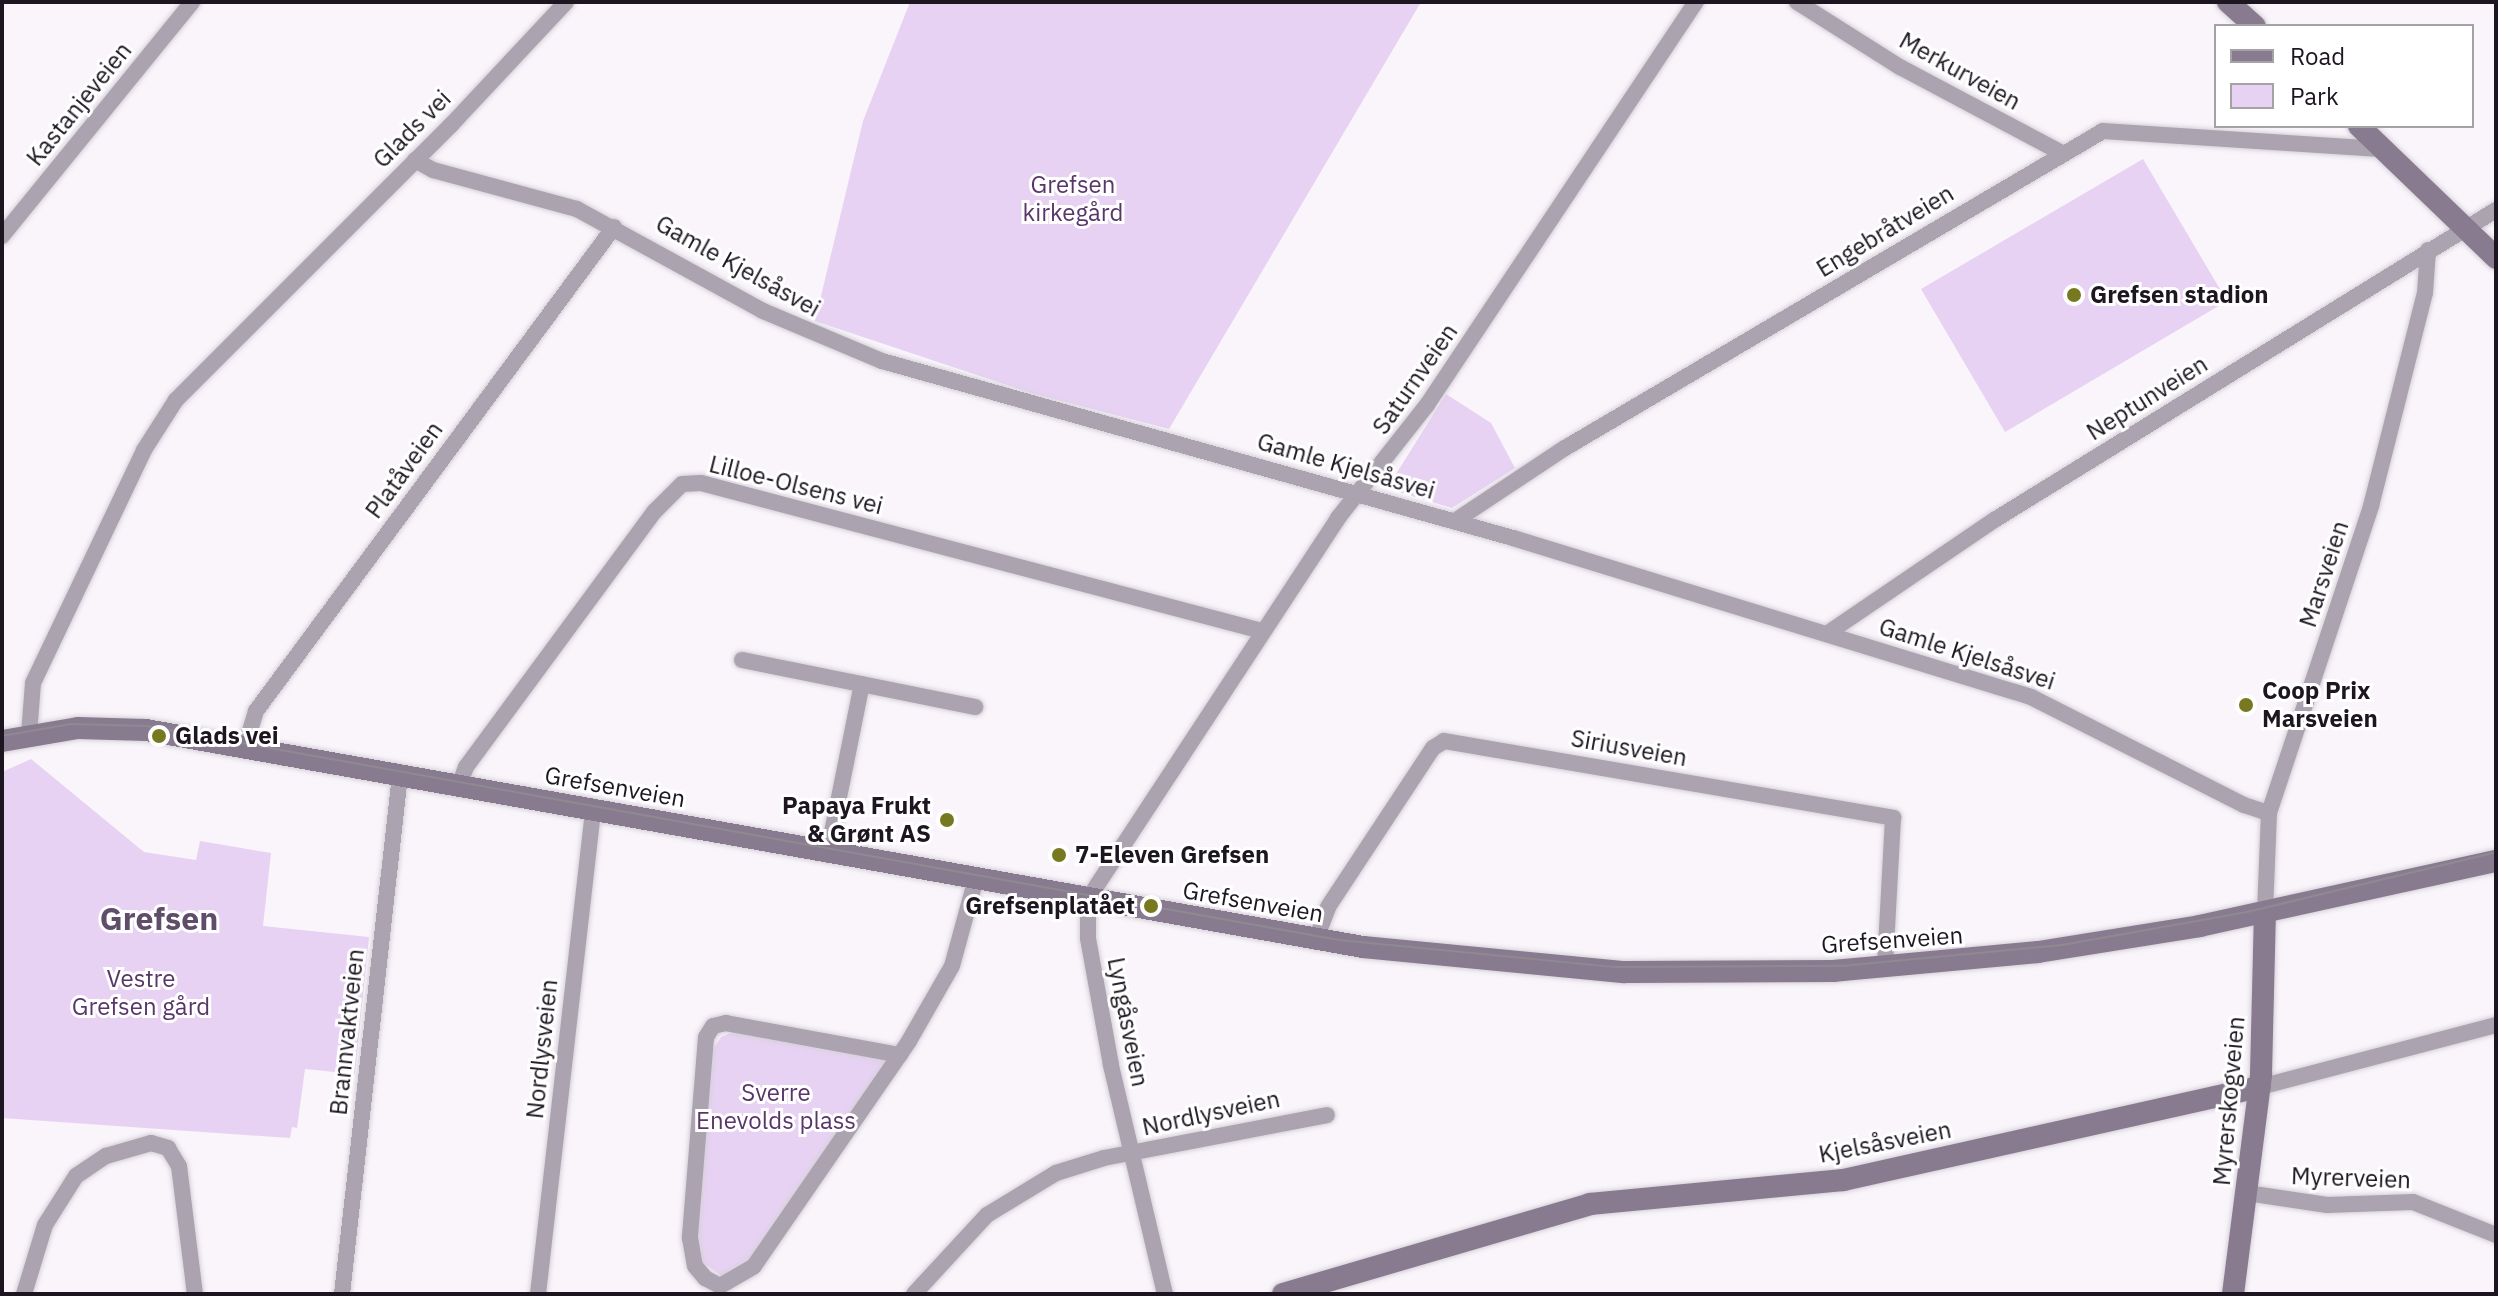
<!DOCTYPE html>
<html>
<head>
<meta charset="utf-8">
<style>
	body { margin:0 }
	#map { position:relative; width:2498px; height:1296px; overflow:hidden; background:#f9f5fb; font-family:"IBM Plex Sans",sans-serif }
	div>[style] { position:absolute }
	.green>* { inset:0; background:#e7d2f3 }
	.roads { filter:drop-shadow(0 0 2px #d6d1d8) drop-shadow(0 0 2px #d6d1d8) }
	.street>* { height:16px; margin:-8px; padding:0 8px; transform-origin:8px; border-radius:8px; background:#aca3b1 }
	.secondary>* { height:22px; margin:-11px; padding:0 11px; transform-origin:11px; border-radius:11px; background:#887b90 }
	.tram>* { height:2px; margin:-1px; padding:0 1px; transform-origin:1px; border-radius:1px; background:#8f8992 }
	.dots>* { width:22px; height:22px; translate:-50% -50%; box-sizing:border-box; border:4px solid #fff; border-radius:50% }
	span { translate:-50% -50%; white-space:nowrap; text-align:center; line-height:1.15; -webkit-text-stroke:6px #fff; paint-order:stroke }
	.street-label { font-size:24px; color:#1d1621 }
	.park-label { font-size:24px; color:#58366a }
	.poi-label { font-size:24px; color:#1d1621; font-weight:700 }
	.left { translate:0 -50%; text-align:left }
	.right { translate:-100% -50%; text-align:right }
	.district-label { font-size:32px; color:#5f4d69; font-weight:700 }
	.frame { position:absolute; inset:0; border:4px solid #1d1621; pointer-events:none }
	.legend { position:absolute; left:2214px; top:24px; width:260px; height:104px; box-sizing:border-box; background:#fff; border:2px solid #a5a2a6; margin:0; padding:10px 14px; list-style:none; font-size:24px; color:#1d1621 }
	.legend li { display:flex; align-items:center; gap:16px; height:40px }
	.legend b { width:40px; border:2px solid #a5a2a6 }
</style>
</head>
<body>
<div id="map">
	<div class="green">
		<div style="clip-path:polygon(910px 2px,1421px 2px,1169px 429px,1031px 393px,815px 321px,863px 121px)"></div>
		<div style="clip-path:polygon(2143px 159px,2227px 301px,2005px 432px,1921px 289px)"></div>
		<div style="clip-path:polygon(1446px 394px,1491px 423px,1515px 468px,1452px 508px,1399px 492px,1391px 482px)"></div>
		<div style="clip-path:polygon(31px 759px,144px 852px,196px 860px,200px 841px,271px 853px,263px 926px,369px 937px,355px 1074px,305px 1069px,297px 1128px,292px 1127px,290px 1138px,2px 1118px,2px 772px)"></div>
		<div style="clip-path:polygon(735px 1031px,886px 1060px,754px 1260px,722px 1276px,699px 1260px,696px 1235px,713px 1049px,721px 1037px)"></div>
	</div>
	<div class="roads">
		<div class="street">
			<div style="left:1797px;top:2px;width:122px;rotate:32.3deg"></div>
			<div style="left:1900px;top:67px;width:183px;rotate:28deg"></div>
			<div style="left:415px;top:160px;width:21px;rotate:29deg"></div>
			<div style="left:433px;top:170px;width:149px;rotate:15.2deg"></div>
			<div style="left:577px;top:209px;width:212px;rotate:28.7deg"></div>
			<div style="left:763px;top:311px;width:129px;rotate:22.8deg"></div>
			<div style="left:882px;top:361px;width:655px;rotate:15.67deg"></div>
			<div style="left:1513px;top:538px;width:542px;rotate:17.06deg"></div>
			<div style="left:2031px;top:697px;width:239px;rotate:26.9deg"></div>
			<div style="left:2244px;top:805px;width:26px;rotate:18deg"></div>
			<div style="left:2px;top:236px;width:301px;rotate:-50.9deg"></div>
			<div style="left:1455px;top:521px;width:132px;rotate:-33.6deg"></div>
			<div style="left:1565px;top:448px;width:624px;rotate:-30.51deg"></div>
			<div style="left:2103px;top:131px;width:281px;rotate:3.7deg"></div>
			<div style="left:1828px;top:633px;width:203px;rotate:-34.2deg"></div>
			<div style="left:1996px;top:519px;width:588px;rotate:-31.72deg"></div>
			<div style="left:742px;top:660px;width:238px;rotate:11.4deg"></div>
			<div style="left:29px;top:734px;width:51px;rotate:-85.5deg"></div>
			<div style="left:33px;top:683px;width:258px;rotate:-64.5deg"></div>
			<div style="left:144px;top:450px;width:59px;rotate:-57.4deg"></div>
			<div style="left:176px;top:400px;width:389px;rotate:-45deg"></div>
			<div style="left:451px;top:125px;width:168px;rotate:-46.9deg"></div>
			<div style="left:245px;top:747px;width:38px;rotate:-73deg"></div>
			<div style="left:256px;top:711px;width:602px;rotate:-53.51deg"></div>
			<div style="left:459px;top:786px;width:20px;rotate:-70deg"></div>
			<div style="left:466px;top:767px;width:318px;rotate:-53.6deg"></div>
			<div style="left:655px;top:511px;width:38px;rotate:-45deg"></div>
			<div style="left:682px;top:484px;width:19px;rotate:-3deg"></div>
			<div style="left:701px;top:483px;width:580px;rotate:14.78deg"></div>
			<div style="left:828px;top:852px;width:171px;rotate:-78.6deg"></div>
			<div style="left:2265px;top:912px;width:99px;rotate:-87.7deg"></div>
			<div style="left:2269px;top:813px;width:324px;rotate:-71.6deg"></div>
			<div style="left:2371px;top:506px;width:220px;rotate:-75.8deg"></div>
			<div style="left:2425px;top:293px;width:43px;rotate:-86deg"></div>
			<div style="left:1316px;top:939px;width:34px;rotate:-69deg"></div>
			<div style="left:1328px;top:907px;width:191px;rotate:-56.6deg"></div>
			<div style="left:1433px;top:748px;width:13px;rotate:-32deg"></div>
			<div style="left:1444px;top:741px;width:456px;rotate:9.7deg"></div>
			<div style="left:1893px;top:818px;width:150px;rotate:93.1deg"></div>
			<div style="left:900px;top:1055px;width:177px;rotate:-169.6deg"></div>
			<div style="left:726px;top:1023px;width:13px;rotate:167deg"></div>
			<div style="left:713px;top:1026px;width:13px;rotate:122deg"></div>
			<div style="left:706px;top:1037px;width:202px;rotate:94.6deg"></div>
			<div style="left:690px;top:1238px;width:28px;rotate:80deg"></div>
			<div style="left:695px;top:1266px;width:16px;rotate:50deg"></div>
			<div style="left:705px;top:1278px;width:17px;rotate:28deg"></div>
			<div style="left:720px;top:1286px;width:39px;rotate:-30deg"></div>
			<div style="left:754px;top:1266px;width:273px;rotate:-55.4deg"></div>
			<div style="left:909px;top:1041px;width:86px;rotate:-60.2deg"></div>
			<div style="left:952px;top:966px;width:91px;rotate:-74.7deg"></div>
			<div style="left:2260px;top:1087px;width:244px;rotate:-14.7deg"></div>
			<div style="left:2247px;top:1193px;width:81px;rotate:8.5deg"></div>
			<div style="left:2327px;top:1205px;width:86px;rotate:-2deg"></div>
			<div style="left:2413px;top:1202px;width:89px;rotate:21.7deg"></div>
			<div style="left:24px;top:1294px;width:72px;rotate:-73.1deg"></div>
			<div style="left:45px;top:1225px;width:58px;rotate:-57.7deg"></div>
			<div style="left:76px;top:1176px;width:36px;rotate:-34deg"></div>
			<div style="left:106px;top:1156px;width:47px;rotate:-16.1deg"></div>
			<div style="left:151px;top:1143px;width:18px;rotate:16deg"></div>
			<div style="left:168px;top:1148px;width:21px;rotate:59deg"></div>
			<div style="left:179px;top:1166px;width:129px;rotate:82.9deg"></div>
			<div style="left:342px;top:1294px;width:522px;rotate:-83.62deg"></div>
			<div style="left:538px;top:1294px;width:487px;rotate:-83.5deg"></div>
			<div style="left:914px;top:1294px;width:108px;rotate:-47.3deg"></div>
			<div style="left:987px;top:1215px;width:81px;rotate:-31.3deg"></div>
			<div style="left:1056px;top:1173px;width:50px;rotate:-17.4deg"></div>
			<div style="left:1104px;top:1158px;width:227px;rotate:-10.9deg"></div>
			<div style="left:1165px;top:1294px;width:235px;rotate:-103.3deg"></div>
			<div style="left:1111px;top:1065px;width:129px;rotate:-100.3deg"></div>
			<div style="left:1088px;top:938px;width:39px;rotate:-90deg"></div>
			<div style="left:1088px;top:899px;width:456px;rotate:-56.7deg"></div>
			<div style="left:1338px;top:518px;width:144px;rotate:-51.8deg"></div>
			<div style="left:1427px;top:405px;width:485px;rotate:-56.3deg"></div>
		</div>
		<div class="secondary">
			<div style="left:2228px;top:2px;width:36px;rotate:42deg"></div>
			<div style="left:2359px;top:126px;width:190px;rotate:43.9deg"></div>
			<div style="left:2px;top:741px;width:77px;rotate:-9.7deg"></div>
			<div style="left:78px;top:728px;width:68px;rotate:1.7deg"></div>
			<div style="left:146px;top:730px;width:1236px;rotate:10.11deg"></div>
			<div style="left:1363px;top:947px;width:263px;rotate:5.5deg"></div>
			<div style="left:1625px;top:972px;width:208px;rotate:-0.3deg"></div>
			<div style="left:1833px;top:971px;width:206px;rotate:-5.3deg"></div>
			<div style="left:2038px;top:952px;width:164px;rotate:-9.1deg"></div>
			<div style="left:2200px;top:926px;width:303px;rotate:-12.4deg"></div>
			<div style="left:1283px;top:1294px;width:320px;rotate:-16.3deg"></div>
			<div style="left:1590px;top:1204px;width:254px;rotate:-5.4deg"></div>
			<div style="left:1843px;top:1180px;width:427px;rotate:-12.6deg"></div>
			<div style="left:2233px;top:1294px;width:222px;rotate:-82.7deg"></div>
			<div style="left:2261px;top:1074px;width:162px;rotate:-88.6deg"></div>
		</div>
	</div>
	<div class="tram">
		<div style="left:2px;top:736px;width:70px;rotate:-9.9deg"></div>
		<div style="left:71px;top:724px;width:76px;rotate:1.5deg"></div>
		<div style="left:147px;top:726px;width:1211px;rotate:10.18deg"></div>
		<div style="left:1339px;top:940px;width:278px;rotate:5.6deg"></div>
		<div style="left:1616px;top:967px;width:227px;rotate:-0.3deg"></div>
		<div style="left:1843px;top:966px;width:220px;rotate:-5.5deg"></div>
		<div style="left:2062px;top:945px;width:188px;rotate:-10.1deg"></div>
		<div style="left:2247px;top:912px;width:256px;rotate:-13.5deg"></div>
	</div>
	<div class="dots">
		<div style="left:2074px;top:295px;background:#777921"></div>
		<div style="left:2246px;top:705px;background:#777921"></div>
		<div style="left:159px;top:736px;background:#777921"></div>
		<div style="left:947px;top:820px;background:#777921"></div>
		<div style="left:1059px;top:855px;background:#777921"></div>
		<div style="left:1151px;top:906px;background:#777921"></div>
	</div>
	<div class="street-label">
		<span style="left:1960px;top:71px;rotate:29deg">Merkurveien</span>
		<span style="left:79px;top:104px;rotate:-51deg">Kastanjeveien</span>
		<span style="left:412px;top:129px;rotate:-45deg">Glads vei</span>
		<span style="left:1885px;top:231px;rotate:-31deg">Engebråtveien</span>
		<span style="left:738px;top:266px;rotate:29deg">Gamle Kjelsåsvei</span>
		<span style="left:1415px;top:379px;rotate:-55deg">Saturnveien</span>
		<span style="left:2147px;top:398px;rotate:-32deg">Neptunveien</span>
		<span style="left:1346px;top:466px;rotate:16deg">Gamle Kjelsåsvei</span>
		<span style="left:404px;top:470px;rotate:-54deg">Platåveien</span>
		<span style="left:796px;top:485px;rotate:14deg">Lilloe-Olsens vei</span>
		<span style="left:2324px;top:574px;rotate:-72deg">Marsveien</span>
		<span style="left:1967px;top:654px;rotate:18deg">Gamle Kjelsåsvei</span>
		<span style="left:1629px;top:748px;rotate:10deg">Siriusveien</span>
		<span style="left:615px;top:787px;rotate:10deg">Grefsenveien</span>
		<span style="left:1253px;top:902px;rotate:10deg">Grefsenveien</span>
		<span style="left:1892px;top:940px;rotate:-4deg">Grefsenveien</span>
		<span style="left:1128px;top:1022px;rotate:79deg">Lyngåsveien</span>
		<span style="left:347px;top:1032px;rotate:-84deg">Brannvaktveien</span>
		<span style="left:542px;top:1049px;rotate:-84deg">Nordlysveien</span>
		<span style="left:2229px;top:1101px;rotate:-85deg">Myrerskogveien</span>
		<span style="left:1211px;top:1113px;rotate:-12deg">Nordlysveien</span>
		<span style="left:1885px;top:1142px;rotate:-11deg">Kjelsåsveien</span>
		<span style="left:2351px;top:1178px;rotate:2deg">Myrerveien</span>
	</div>
	<div class="park-label">
		<span style="left:1073px;top:199px">Grefsen<br>kirkegård</span>
		<span style="left:141px;top:993px">Vestre<br>Grefsen gård</span>
		<span style="left:776px;top:1107px">Sverre<br>Enevolds plass</span>
	</div>
	<div class="poi-label">
		<span class="left" style="left:2090px;top:295px">Grefsen stadion</span>
		<span class="left" style="left:2262px;top:705px">Coop Prix<br>Marsveien</span>
		<span class="left" style="left:175px;top:736px">Glads vei</span>
		<span class="right" style="left:931px;top:820px">Papaya Frukt<br>&amp; Grønt AS</span>
		<span class="left" style="left:1075px;top:855px">7-Eleven Grefsen</span>
		<span class="right" style="left:1135px;top:906px">Grefsenplatået</span>
	</div>
	<div class="district-label">
		<span style="left:159px;top:918px">Grefsen</span>
	</div>
	<div class="frame"></div>
	<ul class="legend">
	<li><b style="height:10px;background:#887b90"></b>Road</li>
	<li><b style="height:22px;background:#e7d2f3"></b>Park</li>
	</ul>
</div>
</body>
</html>
